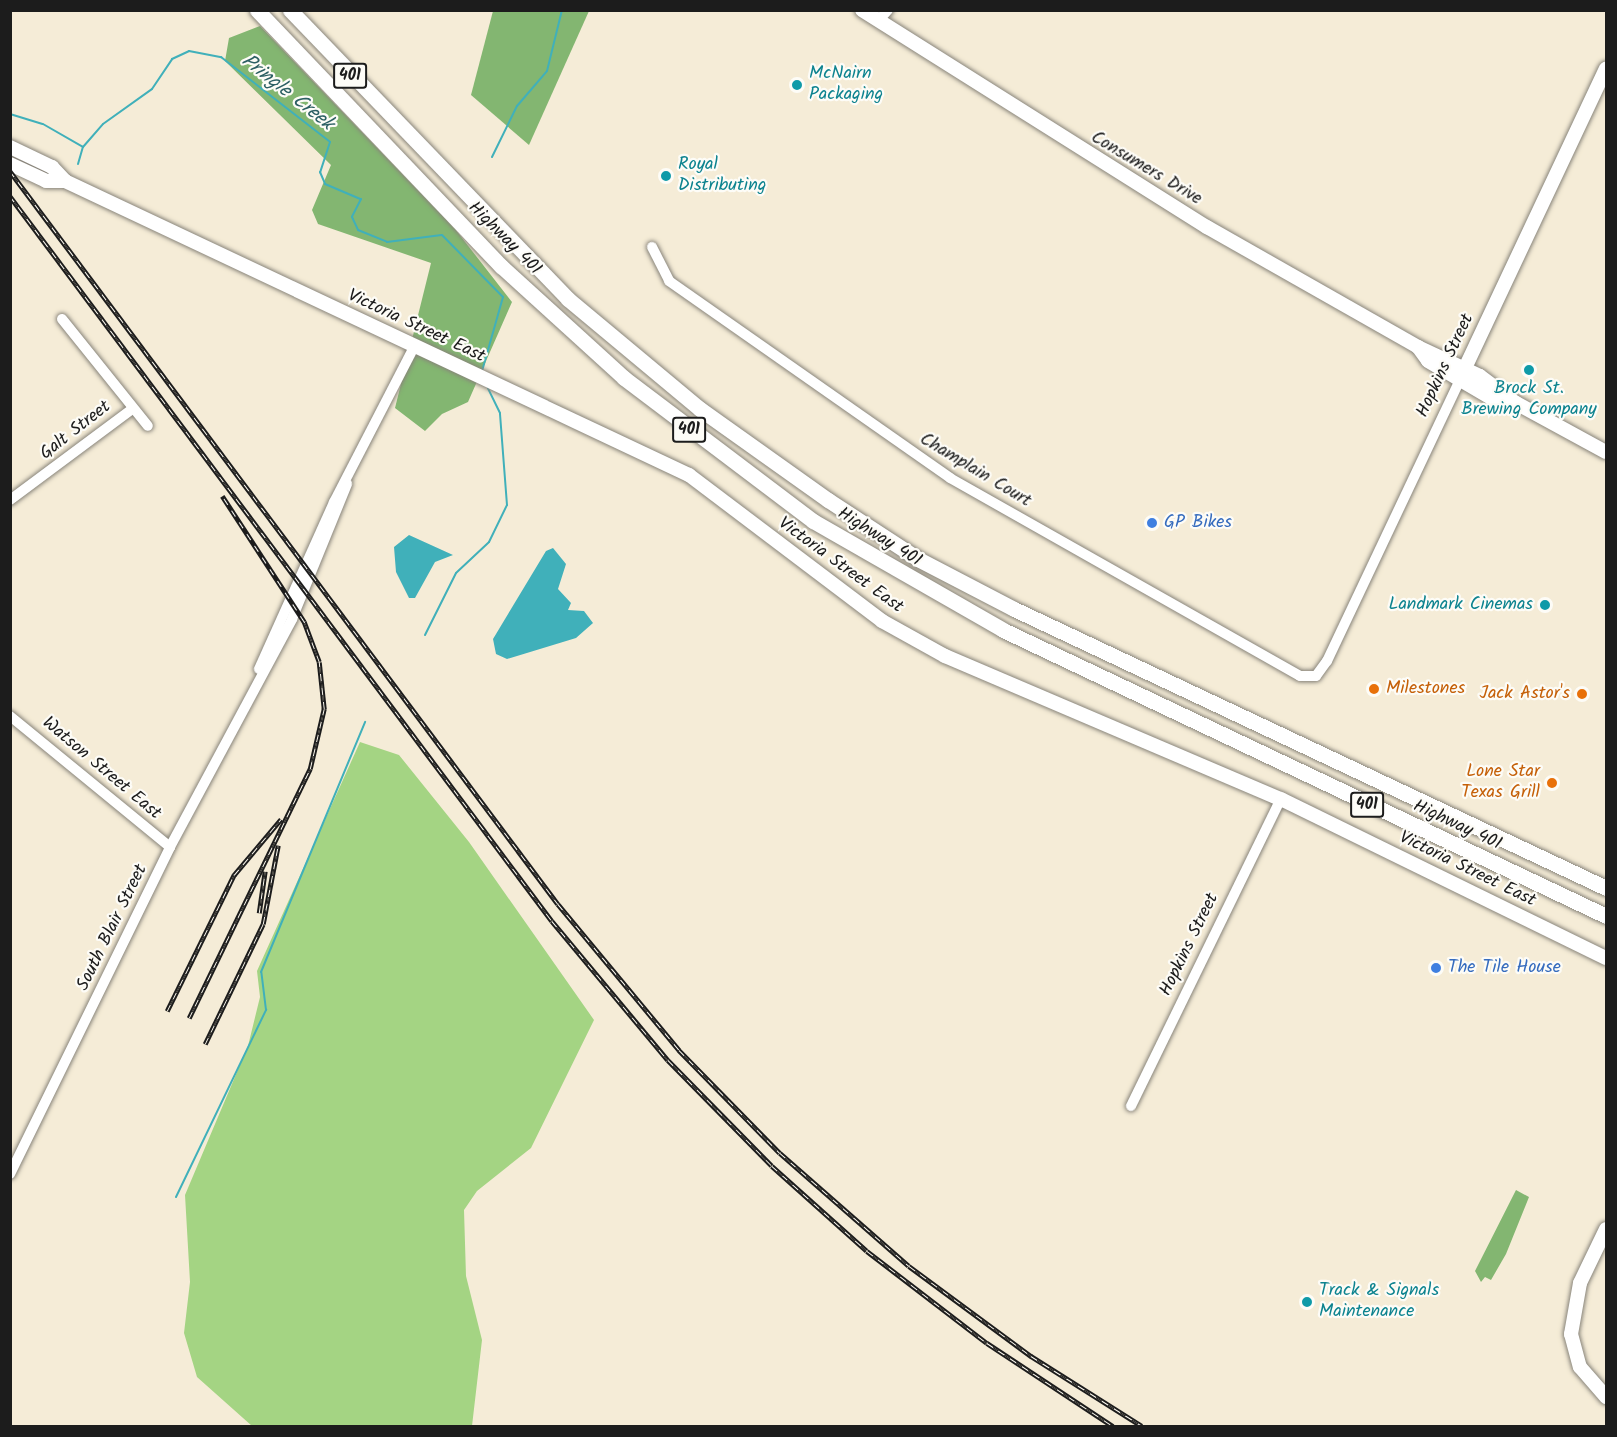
<!DOCTYPE html>
<html>
<head>
<meta charset="utf-8">
<style>
	body { margin:0 }
	#map { position:relative; width:1617px; height:1437px; overflow:hidden; background:#f5ecd7; font-family:Kalam,sans-serif }
	div>[style] { position:absolute }
	.green>* { inset:0; background:#a4d483 }
	.forest>* { inset:0; background:#83b671 }
	.water>* { inset:0; background:#40b0ba }
	.stream>* { height:2px; margin:-1px; padding:0 1px; transform-origin:1px; border-radius:1px; background:#40b0ba }
	.roads { filter:drop-shadow(0 0 2px #88847a) drop-shadow(0 0 2px #88847a) }
	.minor>* { height:10px; margin:-5px; padding:0 5px; transform-origin:5px; border-radius:5px; background:#fff }
	.major>* { height:14px; margin:-7px; padding:0 7px; transform-origin:7px; border-radius:7px; background:#fff }
	.highway>* { height:15px; margin:-7.5px; padding:0 7.5px; transform-origin:7.5px; border-radius:7.5px; background:#fff }
	.rail>* { height:4.5px; margin-top:-2.25px; transform-origin:0; background:repeating-linear-gradient(90deg,#fdfcf7 0 7px,#1c1c1c 0 14px); box-sizing:border-box; border-block:2px solid #1c1c1c }
	.dots>* { width:16px; height:16px; translate:-50% -50%; box-sizing:border-box; border:3px solid #fdfcf7; border-radius:50% }
	span { translate:-50% -50%; white-space:nowrap; text-align:center; line-height:1.15; -webkit-text-stroke:4.5px #fdfcf7; paint-order:stroke }
	.shield-label span { padding:2px 4px; background:#fdfcf7; border:2px solid; border-radius:4px; -webkit-text-stroke-width:0 }
	.shield-label { font-size:16px; color:#1c1c1c; font-weight:700 }
	.culture-label { font-size:18px; color:#0d838f }
	.left { translate:0 -50%; text-align:left }
	.right { translate:-100% -50%; text-align:right }
	.street-label { font-size:18px; color:#1c1c1c }
	.shop-label { font-size:18px; color:#366cbe }
	.food-label { font-size:18px; color:#c56008 }
	.water-label { font-size:20px; color:#2c5f63; font-style:italic }
	.frame { position:absolute; inset:0; border:12px solid #1c1c1c; pointer-events:none }
</style>
</head>
<body>
<div id="map">
	<div class="green">
		<div style="clip-path:polygon(360px 742px,399px 755px,469px 842px,594px 1020px,531px 1148px,477px 1191px,464px 1210px,466px 1276px,482px 1340px,472px 1426px,252px 1426px,197px 1377px,184px 1333px,190px 1282px,185px 1195px,248px 1046px,260px 997px,257px 971px)"></div>
	</div>
	<div class="forest">
		<div style="clip-path:polygon(493px 11px,589px 11px,529px 145px,471px 95px)"></div>
		<div style="clip-path:polygon(260px 26px,455px 229px,512px 302px,468px 402px,442px 414px,425px 431px,395px 408px,431px 263px,318px 224px,312px 210px,331px 165px,225px 61px,229px 38px)"></div>
		<div style="clip-path:polygon(1516px 1190px,1529px 1197px,1506px 1254px,1491px 1280px,1485px 1277px,1481px 1282px,1475px 1271px)"></div>
	</div>
	<div class="water">
		<div style="clip-path:polygon(409px 535px,453px 555px,435px 562px,415px 598px,409px 598px,396px 572px,394px 547px)"></div>
		<div style="clip-path:polygon(553px 548px,566px 564px,558px 589px,571px 603px,568px 610px,584px 611px,593px 623px,576px 638px,507px 659px,496px 654px,493px 639px,546px 551px)"></div>
	</div>
	<div class="stream">
		<div style="left:10px;top:114px;width:34px;rotate:17deg"></div>
		<div style="left:43px;top:124px;width:46px;rotate:29.9deg"></div>
		<div style="left:492px;top:157px;width:57px;rotate:-63.9deg"></div>
		<div style="left:517px;top:106px;width:46px;rotate:-49.4deg"></div>
		<div style="left:547px;top:71px;width:63px;rotate:-76.2deg"></div>
		<div style="left:78px;top:164px;width:18px;rotate:-74deg"></div>
		<div style="left:83px;top:147px;width:30px;rotate:-49deg"></div>
		<div style="left:103px;top:124px;width:60px;rotate:-35.5deg"></div>
		<div style="left:152px;top:89px;width:36px;rotate:-56deg"></div>
		<div style="left:172px;top:59px;width:19px;rotate:-25deg"></div>
		<div style="left:189px;top:51px;width:33px;rotate:11deg"></div>
		<div style="left:221px;top:57px;width:138px;rotate:37.9deg"></div>
		<div style="left:330px;top:142px;width:32px;rotate:108deg"></div>
		<div style="left:320px;top:172px;width:13px;rotate:67deg"></div>
		<div style="left:325px;top:184px;width:39px;rotate:23deg"></div>
		<div style="left:361px;top:199px;width:20px;rotate:117deg"></div>
		<div style="left:352px;top:217px;width:14px;rotate:65deg"></div>
		<div style="left:358px;top:230px;width:31px;rotate:22deg"></div>
		<div style="left:387px;top:242px;width:55px;rotate:-7.3deg"></div>
		<div style="left:442px;top:235px;width:87px;rotate:45.5deg"></div>
		<div style="left:503px;top:297px;width:77px;rotate:105.8deg"></div>
		<div style="left:425px;top:635px;width:69px;rotate:-63.4deg"></div>
		<div style="left:456px;top:573px;width:45px;rotate:-43.2deg"></div>
		<div style="left:489px;top:542px;width:41px;rotate:-64.1deg"></div>
		<div style="left:507px;top:505px;width:92px;rotate:-94.4deg"></div>
		<div style="left:500px;top:413px;width:28px;rotate:-116deg"></div>
		<div style="left:176px;top:1197px;width:208px;rotate:-64.3deg"></div>
		<div style="left:266px;top:1010px;width:38px;rotate:-97deg"></div>
		<div style="left:261px;top:972px;width:271px;rotate:-67.4deg"></div>
	</div>
	<div class="roads">
		<div class="minor">
			<div style="left:878px;top:21px;width:15px;rotate:-48deg"></div>
			<div style="left:652px;top:247px;width:38px;rotate:63deg"></div>
			<div style="left:669px;top:281px;width:343px;rotate:35deg"></div>
			<div style="left:950px;top:478px;width:402px;rotate:29.5deg"></div>
			<div style="left:1300px;top:676px;width:16px"></div>
			<div style="left:1316px;top:676px;width:19px;rotate:-54deg"></div>
			<div style="left:1327px;top:661px;width:316px;rotate:-64.7deg"></div>
			<div style="left:62px;top:319px;width:137px;rotate:51.2deg"></div>
			<div style="left:10px;top:500px;width:152px;rotate:-36.7deg"></div>
			<div style="left:259px;top:669px;width:183px;rotate:-65.8deg"></div>
			<div style="left:334px;top:502px;width:174px;rotate:-62.7deg"></div>
			<div style="left:10px;top:716px;width:207px;rotate:39.3deg"></div>
			<div style="left:1131px;top:1106px;width:342px;rotate:-64deg"></div>
			<div style="left:10px;top:1174px;width:364px;rotate:-63.9deg"></div>
			<div style="left:170px;top:847px;width:259px;rotate:-61.8deg"></div>
			<div style="left:292px;top:619px;width:146px;rotate:-67.8deg"></div>
		</div>
		<div class="major">
			<div style="left:862px;top:10px;width:408px;rotate:32.2deg"></div>
			<div style="left:1207px;top:227px;width:243px;rotate:29.6deg"></div>
			<div style="left:1418px;top:347px;width:68px;rotate:25.1deg"></div>
			<div style="left:1480px;top:376px;width:45px;rotate:36.9deg"></div>
			<div style="left:1516px;top:403px;width:102px;rotate:28.6deg"></div>
			<div style="left:10px;top:147px;width:47px;rotate:25.5deg"></div>
			<div style="left:52px;top:167px;width:19px;rotate:47deg"></div>
			<div style="left:65px;top:181px;width:690px;rotate:25.23deg"></div>
			<div style="left:689px;top:475px;width:242px;rotate:37.1deg"></div>
			<div style="left:882px;top:621px;width:72px;rotate:29.1deg"></div>
			<div style="left:945px;top:656px;width:365px;rotate:23.1deg"></div>
			<div style="left:1281px;top:799px;width:362px;rotate:26.1deg"></div>
			<div style="left:10px;top:164px;width:40px;rotate:25deg"></div>
			<div style="left:46px;top:181px;width:19px"></div>
			<div style="left:1418px;top:347px;width:17px;rotate:54deg"></div>
			<div style="left:1428px;top:361px;width:81px;rotate:30.4deg"></div>
			<div style="left:1498px;top:402px;width:18px;rotate:3deg"></div>
			<div style="left:1465px;top:368px;width:331px;rotate:-64.8deg"></div>
			<div style="left:1606px;top:1229px;width:60px;rotate:115.7deg"></div>
			<div style="left:1580px;top:1283px;width:52px;rotate:100deg"></div>
			<div style="left:1571px;top:1334px;width:34px;rotate:75deg"></div>
			<div style="left:1580px;top:1367px;width:40px;rotate:49deg"></div>
		</div>
		<div class="highway">
			<div style="left:257px;top:10px;width:354px;rotate:46.4deg"></div>
			<div style="left:501px;top:266px;width:166px;rotate:42.3deg"></div>
			<div style="left:624px;top:378px;width:237px;rotate:37.1deg"></div>
			<div style="left:813px;top:521px;width:219px;rotate:29.8deg"></div>
			<div style="left:1003px;top:630px;width:667px;rotate:25.37deg"></div>
			<div style="left:290px;top:10px;width:401px;rotate:46.1deg"></div>
			<div style="left:568px;top:299px;width:172px;rotate:39.8deg"></div>
			<div style="left:700px;top:409px;width:157px;rotate:35.4deg"></div>
			<div style="left:828px;top:500px;width:108px;rotate:33.2deg"></div>
			<div style="left:918px;top:559px;width:108px;rotate:27.5deg"></div>
			<div style="left:1014px;top:609px;width:654px;rotate:25.23deg"></div>
		</div>
	</div>
	<div class="rail">
		<div style="left:10px;top:171px;width:915px;rotate:53.22deg"></div>
		<div style="left:558px;top:904px;width:190px;rotate:50.3deg"></div>
		<div style="left:679px;top:1050px;width:144px;rotate:45.6deg"></div>
		<div style="left:780px;top:1153px;width:171px;rotate:41.2deg"></div>
		<div style="left:909px;top:1266px;width:152px;rotate:36.4deg"></div>
		<div style="left:1031px;top:1356px;width:131px;rotate:32.2deg"></div>
		<div style="left:10px;top:196px;width:905px;rotate:53.22deg"></div>
		<div style="left:552px;top:921px;width:181px;rotate:50.2deg"></div>
		<div style="left:668px;top:1060px;width:148px;rotate:45.5deg"></div>
		<div style="left:772px;top:1166px;width:127px;rotate:41.8deg"></div>
		<div style="left:867px;top:1251px;width:151px;rotate:37.5deg"></div>
		<div style="left:987px;top:1343px;width:151px;rotate:33.4deg"></div>
		<div style="left:259px;top:913px;width:42px;rotate:-81.9deg"></div>
		<div style="left:167px;top:1011px;width:152px;rotate:-63.8deg"></div>
		<div style="left:234px;top:875px;width:73px;rotate:-50deg"></div>
		<div style="left:189px;top:1018px;width:277px;rotate:-64.1deg"></div>
		<div style="left:310px;top:769px;width:62px;rotate:-76.9deg"></div>
		<div style="left:324px;top:709px;width:47px;rotate:-96.1deg"></div>
		<div style="left:319px;top:662px;width:43px;rotate:-110.6deg"></div>
		<div style="left:304px;top:622px;width:150px;rotate:-123.1deg"></div>
		<div style="left:205px;top:1044px;width:133px;rotate:-64.2deg"></div>
		<div style="left:263px;top:924px;width:80px;rotate:-79.2deg"></div>
	</div>
	<div class="dots">
		<div style="left:797px;top:85px;background:#0f9aa8"></div>
		<div style="left:666px;top:176px;background:#0f9aa8"></div>
		<div style="left:1529px;top:370px;background:#0f9aa8"></div>
		<div style="left:1152px;top:523px;background:#3f7fe0"></div>
		<div style="left:1545px;top:605px;background:#0f9aa8"></div>
		<div style="left:1374px;top:689px;background:#e8710a"></div>
		<div style="left:1582px;top:694px;background:#e8710a"></div>
		<div style="left:1552px;top:783px;background:#e8710a"></div>
		<div style="left:1436px;top:968px;background:#3f7fe0"></div>
		<div style="left:1307px;top:1302px;background:#0f9aa8"></div>
	</div>
	<div class="shield-label">
		<span style="left:350px;top:76px">401</span>
		<span style="left:689px;top:430px">401</span>
		<span style="left:1367px;top:805px">401</span>
	</div>
	<div class="culture-label">
		<span class="left" style="left:809px;top:85px">McNairn<br>Packaging</span>
		<span class="left" style="left:678px;top:176px">Royal<br>Distributing</span>
		<span style="left:1529px;top:400px">Brock St.<br>Brewing Company</span>
		<span class="right" style="left:1533px;top:605px">Landmark Cinemas</span>
		<span class="left" style="left:1319px;top:1302px">Track &amp; Signals<br>Maintenance</span>
	</div>
	<div class="street-label">
		<span style="left:1146px;top:169px;rotate:31deg">Consumers Drive</span>
		<span style="left:504px;top:239px;rotate:45deg">Highway 401</span>
		<span style="left:416px;top:327px;rotate:25deg">Victoria Street East</span>
		<span style="left:1446px;top:366px;rotate:-65deg">Hopkins Street</span>
		<span style="left:76px;top:431px;rotate:-38deg">Galt Street</span>
		<span style="left:975px;top:471px;rotate:31deg">Champlain Court</span>
		<span style="left:879px;top:538px;rotate:32deg">Highway 401</span>
		<span style="left:840px;top:566px;rotate:36deg">Victoria Street East</span>
		<span style="left:101px;top:769px;rotate:40deg">Watson Street East</span>
		<span style="left:1457px;top:826px;rotate:25deg">Highway 401</span>
		<span style="left:1467px;top:870px;rotate:26deg">Victoria Street East</span>
		<span style="left:113px;top:928px;rotate:-64deg">South Blair Street</span>
		<span style="left:1190px;top:945px;rotate:-64deg">Hopkins Street</span>
	</div>
	<div class="shop-label">
		<span class="left" style="left:1164px;top:523px">GP Bikes</span>
		<span class="left" style="left:1448px;top:968px">The Tile House</span>
	</div>
	<div class="food-label">
		<span class="left" style="left:1386px;top:689px">Milestones</span>
		<span class="right" style="left:1570px;top:694px">Jack Astor's</span>
		<span class="right" style="left:1540px;top:783px">Lone Star<br>Texas Grill</span>
	</div>
	<div class="water-label">
		<span style="left:287px;top:93px;rotate:38deg">Pringle Creek</span>
	</div>
	<div class="frame"></div>
</div>
</body>
</html>
